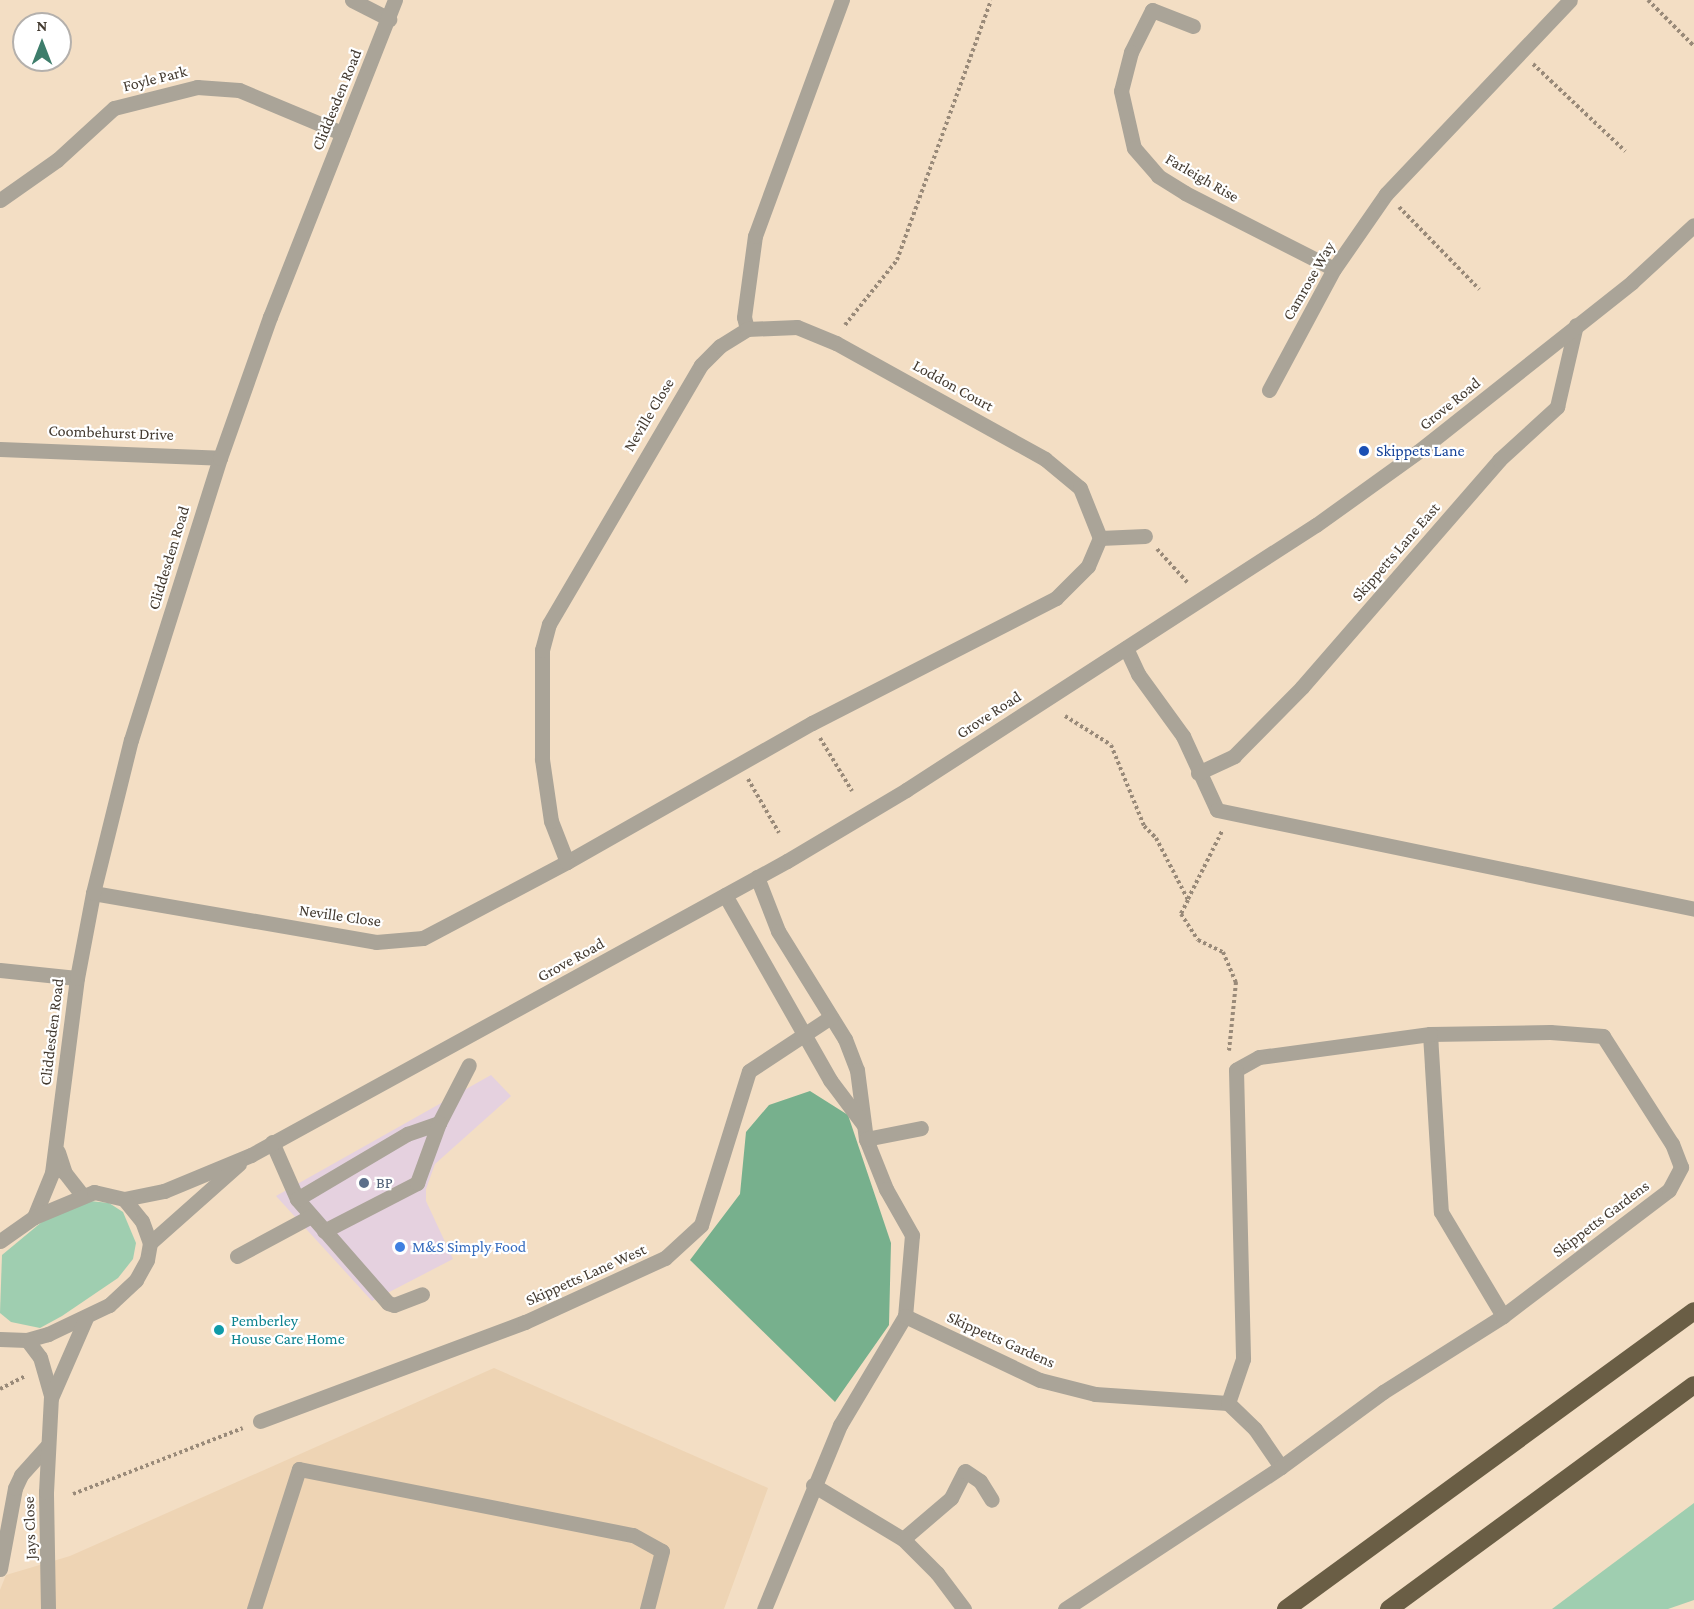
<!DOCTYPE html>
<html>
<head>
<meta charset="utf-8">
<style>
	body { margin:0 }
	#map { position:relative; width:1694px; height:1609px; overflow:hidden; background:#f3dec4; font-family:"Crimson Pro",serif }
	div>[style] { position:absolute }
	.commercial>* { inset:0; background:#e5d1df }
	.built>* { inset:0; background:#eed4b4 }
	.green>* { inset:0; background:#9fceb0 }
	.forest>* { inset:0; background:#77b08d }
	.path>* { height:4px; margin-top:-2px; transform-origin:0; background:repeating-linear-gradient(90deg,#998a79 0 3px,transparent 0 6px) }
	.minor>* { height:15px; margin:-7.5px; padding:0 7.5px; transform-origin:7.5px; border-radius:7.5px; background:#aaa498 }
	.highway>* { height:18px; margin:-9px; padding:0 9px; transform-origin:9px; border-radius:9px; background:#6a5e45 }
	.dots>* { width:16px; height:16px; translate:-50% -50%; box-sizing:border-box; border:3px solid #fff; border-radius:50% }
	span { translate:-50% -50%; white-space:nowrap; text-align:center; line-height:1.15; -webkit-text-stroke:4.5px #fff; paint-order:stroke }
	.street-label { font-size:16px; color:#433a30 }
	.transit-label { font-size:16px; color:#164399 }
	.left { translate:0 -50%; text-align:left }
	.service-label { font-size:16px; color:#4e5e75 }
	.shop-label { font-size:16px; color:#366cbe }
	.culture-label { font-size:16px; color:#0d838f }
	.north { position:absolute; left:12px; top:12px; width:60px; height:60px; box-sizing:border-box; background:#fff; border:2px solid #b4b0ac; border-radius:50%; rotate:0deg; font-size:16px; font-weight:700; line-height:24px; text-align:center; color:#433a30 }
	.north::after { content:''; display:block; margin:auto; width:21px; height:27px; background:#3d7d6b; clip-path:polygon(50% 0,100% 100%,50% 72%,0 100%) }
</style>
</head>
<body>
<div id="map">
	<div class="commercial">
		<div style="clip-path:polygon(491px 1075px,511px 1096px,435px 1164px,426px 1189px,426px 1201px,453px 1259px,372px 1301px,276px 1196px)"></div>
	</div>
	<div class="built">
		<div style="clip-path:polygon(494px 1368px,768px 1488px,724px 1609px,0 1609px,0 1590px,6px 1575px,70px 1556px)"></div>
	</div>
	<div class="green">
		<div style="clip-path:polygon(90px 1201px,109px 1203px,123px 1212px,136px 1243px,133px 1259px,118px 1278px,62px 1316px,40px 1328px,11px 1322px,0 1313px,2px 1255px,49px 1216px)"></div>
		<div style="clip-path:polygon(1694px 1503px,1694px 1600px,1668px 1609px,1552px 1609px)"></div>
	</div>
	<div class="forest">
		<div style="clip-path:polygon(810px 1091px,848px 1115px,891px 1243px,889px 1325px,835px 1402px,690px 1260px,740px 1194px,746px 1132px,769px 1105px)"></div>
	</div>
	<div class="path">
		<div style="left:1648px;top:0;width:65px;rotate:45deg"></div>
		<div style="left:1533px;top:64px;width:127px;rotate:43.4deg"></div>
		<div style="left:1399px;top:207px;width:115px;rotate:45.7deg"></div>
		<div style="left:845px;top:325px;width:83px;rotate:-51.3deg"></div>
		<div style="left:897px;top:260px;width:276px;rotate:-70.1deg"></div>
		<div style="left:1157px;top:549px;width:45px;rotate:47.7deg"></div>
		<div style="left:1065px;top:716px;width:54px;rotate:32.2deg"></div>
		<div style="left:1111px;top:745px;width:87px;rotate:67.8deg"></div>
		<div style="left:1144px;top:826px;width:17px;rotate:45deg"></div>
		<div style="left:1156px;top:838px;width:70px;rotate:62.7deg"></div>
		<div style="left:1188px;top:900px;width:16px;rotate:117deg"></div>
		<div style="left:1181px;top:914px;width:31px;rotate:57deg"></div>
		<div style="left:1198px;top:940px;width:28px;rotate:26deg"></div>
		<div style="left:1223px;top:952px;width:33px;rotate:67deg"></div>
		<div style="left:1236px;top:982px;width:69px;rotate:95.8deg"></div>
		<div style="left:820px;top:738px;width:62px;rotate:58.9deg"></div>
		<div style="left:748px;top:779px;width:62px;rotate:60.1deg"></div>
		<div style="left:1188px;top:899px;width:76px;rotate:-63.4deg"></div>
		<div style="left:0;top:1389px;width:29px;rotate:-27deg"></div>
		<div style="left:73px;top:1494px;width:182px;rotate:-21.2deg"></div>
	</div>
	<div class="minor">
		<div style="left:352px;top:0;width:42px;rotate:27.2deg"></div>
		<div style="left:1193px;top:26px;width:44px;rotate:-158.7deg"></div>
		<div style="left:1152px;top:10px;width:47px;rotate:116.6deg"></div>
		<div style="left:1131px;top:52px;width:40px;rotate:104.4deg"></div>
		<div style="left:1121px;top:91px;width:58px;rotate:77.2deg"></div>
		<div style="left:1134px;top:148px;width:37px;rotate:49deg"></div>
		<div style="left:1158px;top:176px;width:32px;rotate:32deg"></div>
		<div style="left:1185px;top:193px;width:167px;rotate:27deg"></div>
		<div style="left:0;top:200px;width:70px;rotate:-35.1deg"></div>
		<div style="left:57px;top:160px;width:77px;rotate:-42.4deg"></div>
		<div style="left:114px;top:108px;width:86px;rotate:-14.2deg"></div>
		<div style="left:197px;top:87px;width:42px;rotate:4.1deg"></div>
		<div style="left:239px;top:90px;width:112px;rotate:22.7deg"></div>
		<div style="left:747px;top:329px;width:12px;rotate:-104deg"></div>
		<div style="left:744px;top:317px;width:82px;rotate:-82.3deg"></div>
		<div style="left:755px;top:236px;width:252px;rotate:-69.8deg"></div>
		<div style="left:1269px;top:390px;width:137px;rotate:-61.8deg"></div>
		<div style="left:1334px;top:269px;width:91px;rotate:-55.3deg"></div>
		<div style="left:1386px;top:194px;width:267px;rotate:-46.5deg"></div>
		<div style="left:0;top:449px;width:220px;rotate:2.3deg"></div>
		<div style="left:1100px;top:538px;width:45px;rotate:-2.5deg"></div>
		<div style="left:1126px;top:648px;width:29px;rotate:65deg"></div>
		<div style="left:1138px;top:674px;width:77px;rotate:54deg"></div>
		<div style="left:1183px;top:736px;width:81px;rotate:65.3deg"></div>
		<div style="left:1217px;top:810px;width:487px;rotate:11.7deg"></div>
		<div style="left:1198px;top:773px;width:40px;rotate:-25deg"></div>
		<div style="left:1234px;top:756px;width:97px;rotate:-45.4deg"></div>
		<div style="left:1302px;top:687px;width:301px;rotate:-49deg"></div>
		<div style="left:1499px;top:460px;width:79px;rotate:-42.4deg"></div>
		<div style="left:1557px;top:407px;width:84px;rotate:-77deg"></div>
		<div style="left:567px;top:862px;width:282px;rotate:-29.6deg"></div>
		<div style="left:812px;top:723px;width:274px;rotate:-27.1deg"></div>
		<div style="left:1056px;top:598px;width:45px;rotate:-45deg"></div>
		<div style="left:1088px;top:566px;width:30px;rotate:-67deg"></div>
		<div style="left:757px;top:877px;width:58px;rotate:68.7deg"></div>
		<div style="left:778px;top:931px;width:127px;rotate:58.2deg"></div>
		<div style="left:845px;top:1039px;width:33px;rotate:69deg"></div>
		<div style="left:857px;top:1070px;width:70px;rotate:82.6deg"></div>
		<div style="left:866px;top:1139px;width:54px;rotate:68.2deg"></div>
		<div style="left:886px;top:1189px;width:53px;rotate:60.5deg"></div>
		<div style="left:912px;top:1235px;width:81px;rotate:94.9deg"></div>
		<div style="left:905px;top:1316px;width:127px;rotate:120.8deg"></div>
		<div style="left:840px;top:1425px;width:199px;rotate:112.4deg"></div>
		<div style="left:93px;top:893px;width:287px;rotate:9.8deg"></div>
		<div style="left:376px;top:942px;width:47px;rotate:-4.9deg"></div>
		<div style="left:423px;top:938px;width:163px;rotate:-27.8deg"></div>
		<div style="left:567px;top:862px;width:44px;rotate:-111.3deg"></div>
		<div style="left:551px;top:821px;width:63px;rotate:-98.3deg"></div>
		<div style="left:542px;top:759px;width:109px;rotate:-90deg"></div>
		<div style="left:542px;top:650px;width:27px;rotate:-75deg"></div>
		<div style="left:549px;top:624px;width:300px;rotate:-59.6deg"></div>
		<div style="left:701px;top:365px;width:27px;rotate:-45deg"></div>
		<div style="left:720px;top:346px;width:32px;rotate:-32deg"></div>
		<div style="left:747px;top:329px;width:50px;rotate:-2.3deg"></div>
		<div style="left:797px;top:327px;width:42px;rotate:22.3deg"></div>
		<div style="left:836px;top:343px;width:239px;rotate:29deg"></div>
		<div style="left:1045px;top:459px;width:45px;rotate:39.6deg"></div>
		<div style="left:1080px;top:488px;width:54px;rotate:68.2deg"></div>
		<div style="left:725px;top:895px;width:213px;rotate:60.4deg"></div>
		<div style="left:830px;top:1080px;width:55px;rotate:53.1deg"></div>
		<div style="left:0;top:970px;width:77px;rotate:5.9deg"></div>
		<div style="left:1430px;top:1034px;width:178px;rotate:86.5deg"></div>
		<div style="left:1441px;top:1212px;width:121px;rotate:59.2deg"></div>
		<div style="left:866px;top:1139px;width:56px;rotate:-11.3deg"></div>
		<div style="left:272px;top:1142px;width:62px;rotate:66.3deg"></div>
		<div style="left:297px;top:1199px;width:138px;rotate:48.8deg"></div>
		<div style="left:388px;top:1303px;width:6px;rotate:18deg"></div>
		<div style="left:394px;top:1305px;width:30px;rotate:-21deg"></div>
		<div style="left:58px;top:1152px;width:22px;rotate:72deg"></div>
		<div style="left:65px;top:1173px;width:29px;rotate:52deg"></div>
		<div style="left:124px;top:1199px;width:41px;rotate:-11.3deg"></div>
		<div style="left:164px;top:1191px;width:94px;rotate:-22.5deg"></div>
		<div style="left:251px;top:1155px;width:611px;rotate:-28.75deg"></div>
		<div style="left:787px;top:861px;width:139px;rotate:-30.8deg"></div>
		<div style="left:906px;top:790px;width:488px;rotate:-32.9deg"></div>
		<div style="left:1316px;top:525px;width:127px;rotate:-35.7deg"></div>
		<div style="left:1419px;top:451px;width:272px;rotate:-38.4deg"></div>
		<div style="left:1632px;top:282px;width:84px;rotate:-42.6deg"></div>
		<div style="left:297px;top:1199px;width:128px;rotate:-30.6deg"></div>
		<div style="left:407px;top:1134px;width:34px;rotate:-19deg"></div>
		<div style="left:439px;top:1123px;width:65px;rotate:-62.7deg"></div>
		<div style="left:34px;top:1217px;width:48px;rotate:-67.8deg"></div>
		<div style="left:52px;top:1173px;width:197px;rotate:-82.7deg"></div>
		<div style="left:77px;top:978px;width:86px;rotate:-79.3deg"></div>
		<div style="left:93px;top:893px;width:158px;rotate:-76.1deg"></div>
		<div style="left:131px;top:740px;width:296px;rotate:-72.5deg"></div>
		<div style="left:220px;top:458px;width:150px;rotate:-70.5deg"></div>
		<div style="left:270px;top:317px;width:341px;rotate:-68.5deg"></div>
		<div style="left:324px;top:1231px;width:105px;rotate:-27.3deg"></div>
		<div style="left:417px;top:1183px;width:64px;rotate:-69.9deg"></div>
		<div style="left:0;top:1241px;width:42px;rotate:-35.2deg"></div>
		<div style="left:34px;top:1217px;width:65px;rotate:-22.6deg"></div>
		<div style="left:94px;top:1192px;width:31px;rotate:13deg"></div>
		<div style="left:124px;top:1199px;width:28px;rotate:51deg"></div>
		<div style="left:142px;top:1221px;width:23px;rotate:70deg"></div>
		<div style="left:150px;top:1243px;width:17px;rotate:100deg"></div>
		<div style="left:147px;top:1260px;width:23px;rotate:119deg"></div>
		<div style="left:136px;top:1280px;width:37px;rotate:137deg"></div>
		<div style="left:109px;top:1305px;width:68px;rotate:154.6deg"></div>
		<div style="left:48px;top:1334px;width:22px;rotate:164deg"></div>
		<div style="left:27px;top:1340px;width:27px;rotate:-178deg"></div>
		<div style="left:150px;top:1243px;width:119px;rotate:-41.6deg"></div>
		<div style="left:237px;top:1256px;width:84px;rotate:-28.4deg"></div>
		<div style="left:905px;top:1316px;width:149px;rotate:25.4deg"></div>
		<div style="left:1040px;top:1380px;width:57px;rotate:14.3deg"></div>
		<div style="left:1095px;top:1394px;width:133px;rotate:3.9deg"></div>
		<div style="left:1228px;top:1403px;width:37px;rotate:44deg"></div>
		<div style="left:1255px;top:1429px;width:46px;rotate:55.6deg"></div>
		<div style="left:27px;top:1340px;width:21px;rotate:53deg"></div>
		<div style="left:40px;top:1357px;width:40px;rotate:74deg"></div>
		<div style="left:260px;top:1421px;width:283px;rotate:-20.5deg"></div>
		<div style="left:525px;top:1322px;width:154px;rotate:-24.6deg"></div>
		<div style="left:665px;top:1258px;width:49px;rotate:-42.5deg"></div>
		<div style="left:701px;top:1225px;width:161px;rotate:-72.7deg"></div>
		<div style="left:749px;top:1071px;width:98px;rotate:-33.4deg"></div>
		<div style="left:813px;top:1485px;width:105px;rotate:31deg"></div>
		<div style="left:903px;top:1539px;width:48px;rotate:45deg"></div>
		<div style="left:937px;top:1573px;width:45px;rotate:53.1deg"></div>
		<div style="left:903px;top:1539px;width:63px;rotate:-40.5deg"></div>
		<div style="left:951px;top:1498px;width:30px;rotate:-63deg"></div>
		<div style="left:965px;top:1471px;width:18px;rotate:34deg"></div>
		<div style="left:980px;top:1481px;width:22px;rotate:58deg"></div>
		<div style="left:0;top:1569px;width:82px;rotate:-79.5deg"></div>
		<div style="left:15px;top:1488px;width:14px;rotate:-65deg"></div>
		<div style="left:21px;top:1475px;width:39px;rotate:-48deg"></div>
		<div style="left:48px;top:1609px;width:117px;rotate:-91deg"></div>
		<div style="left:46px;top:1492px;width:94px;rotate:-87deg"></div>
		<div style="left:51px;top:1398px;width:87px;rotate:-66.4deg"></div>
		<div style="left:254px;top:1609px;width:147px;rotate:-72.2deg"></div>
		<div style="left:299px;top:1469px;width:340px;rotate:11.2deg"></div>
		<div style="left:633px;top:1535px;width:33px;rotate:29deg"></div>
		<div style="left:662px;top:1551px;width:60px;rotate:104.5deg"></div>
		<div style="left:1065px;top:1609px;width:258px;rotate:-33.3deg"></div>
		<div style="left:1281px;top:1467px;width:127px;rotate:-36.3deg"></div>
		<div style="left:1383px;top:1392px;width:142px;rotate:-32.3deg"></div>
		<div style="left:1503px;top:1316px;width:208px;rotate:-37.2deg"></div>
		<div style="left:1669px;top:1190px;width:26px;rotate:-62deg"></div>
		<div style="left:1681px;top:1167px;width:25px;rotate:-111deg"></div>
		<div style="left:1672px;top:1144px;width:128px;rotate:-122.6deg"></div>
		<div style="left:1603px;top:1036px;width:53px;rotate:-175.7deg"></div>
		<div style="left:1550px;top:1032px;width:120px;rotate:179deg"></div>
		<div style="left:1430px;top:1034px;width:173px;rotate:172.3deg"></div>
		<div style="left:1259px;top:1057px;width:26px;rotate:151deg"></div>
		<div style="left:1236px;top:1070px;width:289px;rotate:88.6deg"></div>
		<div style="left:1243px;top:1359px;width:46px;rotate:108.8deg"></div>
	</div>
	<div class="highway">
		<div style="left:1286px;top:1609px;width:505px;rotate:-36.14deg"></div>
		<div style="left:1389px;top:1609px;width:378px;rotate:-36.3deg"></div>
	</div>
	<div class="dots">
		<div style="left:1364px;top:451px;background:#1a4fb4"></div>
		<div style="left:364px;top:1183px;background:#5c6f8a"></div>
		<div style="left:400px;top:1247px;background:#3f7fe0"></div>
		<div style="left:219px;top:1330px;background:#0f9aa8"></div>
	</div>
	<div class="street-label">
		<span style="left:155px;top:79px;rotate:-14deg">Foyle Park</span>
		<span style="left:337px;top:100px;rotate:-68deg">Cliddesden Road</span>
		<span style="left:1202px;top:178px;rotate:30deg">Farleigh Rise</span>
		<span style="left:1309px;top:281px;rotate:-60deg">Camrose Way</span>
		<span style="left:953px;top:386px;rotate:29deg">Loddon Court</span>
		<span style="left:1450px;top:404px;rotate:-39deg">Grove Road</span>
		<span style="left:649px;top:415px;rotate:-59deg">Neville Close</span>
		<span style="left:111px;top:433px;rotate:2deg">Coombehurst Drive</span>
		<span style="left:1396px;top:552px;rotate:-49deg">Skippetts Lane East</span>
		<span style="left:169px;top:558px;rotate:-73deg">Cliddesden Road</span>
		<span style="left:989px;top:715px;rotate:-33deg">Grove Road</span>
		<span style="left:340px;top:916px;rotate:8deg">Neville Close</span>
		<span style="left:571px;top:960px;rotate:-29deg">Grove Road</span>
		<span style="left:52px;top:1032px;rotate:-83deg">Cliddesden Road</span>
		<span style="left:1601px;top:1219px;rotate:-37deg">Skippetts Gardens</span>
		<span style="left:586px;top:1275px;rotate:-24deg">Skippetts Lane West</span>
		<span style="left:1001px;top:1340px;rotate:24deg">Skippetts Gardens</span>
		<span style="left:30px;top:1528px;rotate:-92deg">Jays Close</span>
	</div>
	<div class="transit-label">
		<span class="left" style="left:1376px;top:451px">Skippets Lane</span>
	</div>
	<div class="service-label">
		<span class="left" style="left:376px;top:1183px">BP</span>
	</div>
	<div class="shop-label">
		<span class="left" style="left:412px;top:1247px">M&amp;S Simply Food</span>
	</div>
	<div class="culture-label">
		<span class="left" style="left:231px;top:1330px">Pemberley<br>House Care Home</span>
	</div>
	<div class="north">N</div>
</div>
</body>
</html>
